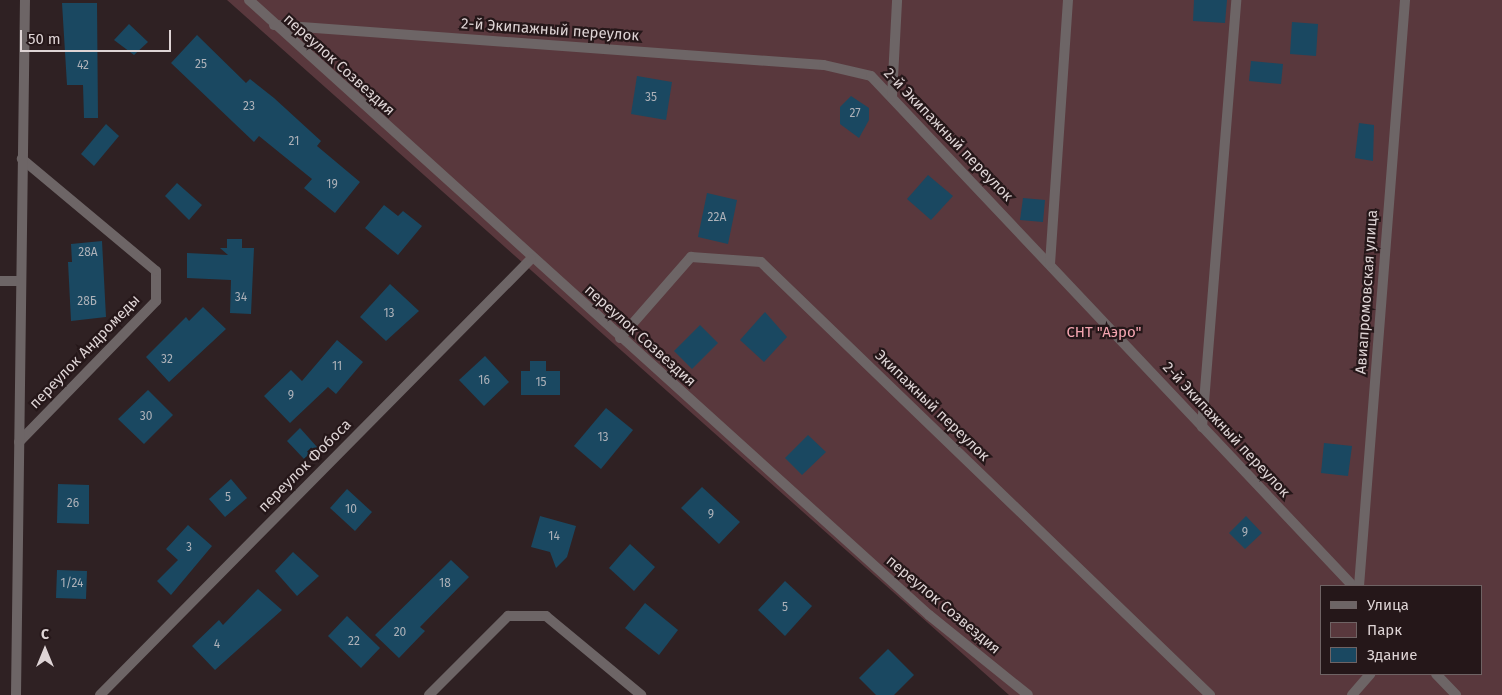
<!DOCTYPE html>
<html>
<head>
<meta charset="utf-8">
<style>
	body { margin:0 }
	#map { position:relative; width:1502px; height:695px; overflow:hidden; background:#2f2123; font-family:"Fira Sans",sans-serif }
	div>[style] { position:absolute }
	.green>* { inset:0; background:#59383d }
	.building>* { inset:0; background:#1a4861 }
	.lane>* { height:10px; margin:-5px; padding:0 5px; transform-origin:5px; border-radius:5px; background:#6d6566 }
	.street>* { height:10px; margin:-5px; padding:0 5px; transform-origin:5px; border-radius:5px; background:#6d6566 }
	span { translate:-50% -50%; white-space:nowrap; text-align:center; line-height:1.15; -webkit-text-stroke:4.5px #251719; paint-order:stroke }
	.number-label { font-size:12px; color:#adb1b8 }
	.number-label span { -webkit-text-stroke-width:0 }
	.street-label { font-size:15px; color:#ded4d5 }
	.park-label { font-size:15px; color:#f5a6b1 }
	.legend { position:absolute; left:1320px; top:585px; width:162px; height:90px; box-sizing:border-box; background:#251719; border:1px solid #6f6364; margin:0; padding:6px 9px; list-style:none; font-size:15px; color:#ded4d5 }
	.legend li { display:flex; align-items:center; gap:10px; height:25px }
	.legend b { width:25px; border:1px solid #6f6364 }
	.north { position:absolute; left:20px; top:625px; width:50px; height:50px; -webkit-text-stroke:4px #251719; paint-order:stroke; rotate:0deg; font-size:14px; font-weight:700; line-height:20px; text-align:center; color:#ded4d5 }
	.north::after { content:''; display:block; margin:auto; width:18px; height:22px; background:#ded4d5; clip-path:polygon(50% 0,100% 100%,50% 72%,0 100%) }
	.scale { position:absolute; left:20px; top:30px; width:151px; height:22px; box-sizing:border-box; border:2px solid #ded4d5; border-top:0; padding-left:6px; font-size:15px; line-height:18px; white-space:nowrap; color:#ded4d5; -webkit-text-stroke:4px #251719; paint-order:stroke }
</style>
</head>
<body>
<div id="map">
	<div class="green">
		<div style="clip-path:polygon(evenodd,227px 0,1502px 0,1502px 695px,1009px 695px,227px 0,1321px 586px,1481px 586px,1481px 674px,1321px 674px,1321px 586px)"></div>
	</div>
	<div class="building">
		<div style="clip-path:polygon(1194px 0,1227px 0,1225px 23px,1193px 21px)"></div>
		<div style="clip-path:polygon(62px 3px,97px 3px,98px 118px,84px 118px,83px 85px,67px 85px)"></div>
		<div style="clip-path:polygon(1292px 22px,1318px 24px,1316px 56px,1290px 54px)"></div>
		<div style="clip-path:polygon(129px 24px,148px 42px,134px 55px,114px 40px)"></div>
		<div style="clip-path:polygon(197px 35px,246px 83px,250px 79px,274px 98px,321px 141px,317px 146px,360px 182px,335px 213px,304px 188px,312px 179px,259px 136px,254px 142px,171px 63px)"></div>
		<div style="clip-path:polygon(1251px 61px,1283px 64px,1281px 84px,1249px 81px)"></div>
		<div style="clip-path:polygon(637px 76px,672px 82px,666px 120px,631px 114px)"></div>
		<div style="clip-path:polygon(851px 96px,869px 108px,869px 120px,859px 138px,840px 124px,840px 107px)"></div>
		<div style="clip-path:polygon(1359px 123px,1374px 125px,1373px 161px,1355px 158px)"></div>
		<div style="clip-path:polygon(106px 124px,119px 136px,94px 166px,81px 154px)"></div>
		<div style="clip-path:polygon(928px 175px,953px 196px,931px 220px,907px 199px)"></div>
		<div style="clip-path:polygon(177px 183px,202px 205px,189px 220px,165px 196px)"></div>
		<div style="clip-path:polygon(707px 193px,737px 200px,728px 244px,698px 237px)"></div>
		<div style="clip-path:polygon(1023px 198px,1045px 200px,1043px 222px,1020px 220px)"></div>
		<div style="clip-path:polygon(384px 205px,398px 216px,403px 211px,422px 226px,398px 255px,365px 228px)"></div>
		<div style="clip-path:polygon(227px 239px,242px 239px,242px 248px,254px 248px,251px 314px,230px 313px,231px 280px,187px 278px,187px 253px,228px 255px,220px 248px,227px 248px)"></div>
		<div style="clip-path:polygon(102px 241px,106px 317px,71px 321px,68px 262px,72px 262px,71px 244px)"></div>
		<div style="clip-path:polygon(390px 284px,419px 311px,386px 341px,360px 317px)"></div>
		<div style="clip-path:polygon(203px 307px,226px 329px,169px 382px,146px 357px,186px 317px,189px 321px)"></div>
		<div style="clip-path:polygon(765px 312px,787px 337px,764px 362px,740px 340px)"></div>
		<div style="clip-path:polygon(700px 325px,718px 343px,692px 369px,674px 351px)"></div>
		<div style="clip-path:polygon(337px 340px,363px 362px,336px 394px,328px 387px,290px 423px,264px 396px,291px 370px,302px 381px)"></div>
		<div style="clip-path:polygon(485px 356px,509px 382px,484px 406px,459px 380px)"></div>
		<div style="clip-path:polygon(530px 361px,546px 361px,546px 371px,560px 371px,560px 395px,521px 395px,521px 371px,530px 371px)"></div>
		<div style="clip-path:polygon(148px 390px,173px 415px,144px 444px,118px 419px)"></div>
		<div style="clip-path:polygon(606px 408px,633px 430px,601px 469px,574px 446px)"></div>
		<div style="clip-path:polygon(300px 428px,317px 447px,304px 459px,287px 441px)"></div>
		<div style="clip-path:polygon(808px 435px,826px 452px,802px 475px,785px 458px)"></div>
		<div style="clip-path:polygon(1324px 443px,1352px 446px,1348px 476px,1321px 473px)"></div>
		<div style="clip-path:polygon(231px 479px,247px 498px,225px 517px,209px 499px)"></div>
		<div style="clip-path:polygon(58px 484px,89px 485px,89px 524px,57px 523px)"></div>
		<div style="clip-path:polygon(702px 487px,740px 522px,719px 544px,681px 508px)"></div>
		<div style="clip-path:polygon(347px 489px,372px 512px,355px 531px,330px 508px)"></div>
		<div style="clip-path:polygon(540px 516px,576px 526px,567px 557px,556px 568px,550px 552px,531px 547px)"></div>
		<div style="clip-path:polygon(1246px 516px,1262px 533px,1245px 549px,1229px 533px)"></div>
		<div style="clip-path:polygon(188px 525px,212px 546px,171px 595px,157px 581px,178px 560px,166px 549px)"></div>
		<div style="clip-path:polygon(630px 544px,655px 567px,634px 591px,609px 568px)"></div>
		<div style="clip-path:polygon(293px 552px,319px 576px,297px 596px,275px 571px)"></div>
		<div style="clip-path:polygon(451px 560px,469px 577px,420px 627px,425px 631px,399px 658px,375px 635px)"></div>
		<div style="clip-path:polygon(57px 570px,87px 571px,86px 599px,56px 598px)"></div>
		<div style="clip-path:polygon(785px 581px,812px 606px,785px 636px,758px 610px)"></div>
		<div style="clip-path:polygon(258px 589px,282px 610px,215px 670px,192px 646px,219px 620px,223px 625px)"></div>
		<div style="clip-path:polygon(645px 603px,678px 630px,659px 655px,625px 628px)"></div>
		<div style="clip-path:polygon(347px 616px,380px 648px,361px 668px,328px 636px)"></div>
		<div style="clip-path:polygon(888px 649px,914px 675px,894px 695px,876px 695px,859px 678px)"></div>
	</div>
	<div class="lane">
		<div style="left:274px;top:25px;width:551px;rotate:4.16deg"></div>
		<div style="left:824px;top:65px;width:48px;rotate:13.2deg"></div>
		<div style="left:871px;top:76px;width:702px;rotate:46.62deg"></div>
		<div style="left:892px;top:97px;width:97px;rotate:-87deg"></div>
		<div style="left:1050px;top:264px;width:265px;rotate:-86.1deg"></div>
		<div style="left:620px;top:338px;width:108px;rotate:-48.8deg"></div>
		<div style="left:691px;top:257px;width:70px;rotate:4.1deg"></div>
		<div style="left:761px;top:262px;width:624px;rotate:43.96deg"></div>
		<div style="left:1202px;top:427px;width:428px;rotate:-85.4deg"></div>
		<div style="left:1359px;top:586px;width:588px;rotate:-85.51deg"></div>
		<div style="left:1436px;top:674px;width:29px;rotate:46deg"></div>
		<div style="left:1352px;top:695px;width:28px;rotate:-49deg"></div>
	</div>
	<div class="street">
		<div style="left:249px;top:0;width:917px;rotate:42.13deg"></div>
		<div style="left:929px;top:615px;width:127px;rotate:38.9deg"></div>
		<div style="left:0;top:281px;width:21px"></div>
		<div style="left:19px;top:442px;width:197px;rotate:-45.8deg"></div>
		<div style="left:156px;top:301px;width:30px;rotate:-90deg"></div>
		<div style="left:156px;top:271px;width:175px;rotate:-140.1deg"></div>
		<div style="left:16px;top:695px;width:695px;rotate:-89.26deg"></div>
		<div style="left:100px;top:695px;width:613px;rotate:-45.33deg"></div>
		<div style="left:429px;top:695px;width:112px;rotate:-45deg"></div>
		<div style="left:508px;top:616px;width:38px"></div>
		<div style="left:546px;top:616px;width:124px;rotate:39.7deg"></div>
	</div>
	<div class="number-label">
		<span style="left:201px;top:65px">25</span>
		<span style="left:83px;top:66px">42</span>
		<span style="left:651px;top:98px">35</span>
		<span style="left:249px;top:107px">23</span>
		<span style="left:855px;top:114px">27</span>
		<span style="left:294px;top:142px">21</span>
		<span style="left:332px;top:185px">19</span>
		<span style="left:717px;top:218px">22А</span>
		<span style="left:88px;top:253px">28А</span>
		<span style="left:241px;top:298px">34</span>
		<span style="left:87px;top:302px">28Б</span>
		<span style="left:389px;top:314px">13</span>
		<span style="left:167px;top:360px">32</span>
		<span style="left:337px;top:367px">11</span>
		<span style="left:484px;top:381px">16</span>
		<span style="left:541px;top:383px">15</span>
		<span style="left:291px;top:396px">9</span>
		<span style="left:146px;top:417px">30</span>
		<span style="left:603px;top:438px">13</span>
		<span style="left:228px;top:498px">5</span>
		<span style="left:73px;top:504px">26</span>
		<span style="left:351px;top:510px">10</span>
		<span style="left:711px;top:515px">9</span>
		<span style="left:1245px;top:533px">9</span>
		<span style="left:554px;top:537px">14</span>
		<span style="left:189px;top:548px">3</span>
		<span style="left:72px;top:584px">1/24</span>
		<span style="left:445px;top:584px">18</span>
		<span style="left:785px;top:608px">5</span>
		<span style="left:400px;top:633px">20</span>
		<span style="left:354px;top:642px">22</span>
		<span style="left:217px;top:645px">4</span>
	</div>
	<div class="street-label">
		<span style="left:550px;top:30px;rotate:4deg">2-й Экипажный переулок</span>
		<span style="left:339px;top:65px;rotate:42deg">переулок Созвездия</span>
		<span style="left:948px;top:135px;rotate:46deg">2-й Экипажный переулок</span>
		<span style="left:1367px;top:292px;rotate:-86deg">Авиапромовская улица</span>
		<span style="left:640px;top:336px;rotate:42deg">переулок Созвездия</span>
		<span style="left:85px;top:352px;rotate:-46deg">переулок Андромеды</span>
		<span style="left:932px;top:406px;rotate:44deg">Экипажный переулок</span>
		<span style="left:1226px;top:430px;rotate:47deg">2-й Экипажный переулок</span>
		<span style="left:305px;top:466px;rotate:-45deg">переулок Фобоса</span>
		<span style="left:943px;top:605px;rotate:40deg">переулок Созвездия</span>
	</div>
	<div class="park-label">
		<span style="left:1104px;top:333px">СНТ "Аэро"</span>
	</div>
	<ul class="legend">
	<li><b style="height:6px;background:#6d6566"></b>Улица</li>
	<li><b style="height:14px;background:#59383d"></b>Парк</li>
	<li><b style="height:14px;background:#1a4861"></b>Здание</li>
	</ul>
	<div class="north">С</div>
	<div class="scale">50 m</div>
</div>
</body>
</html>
